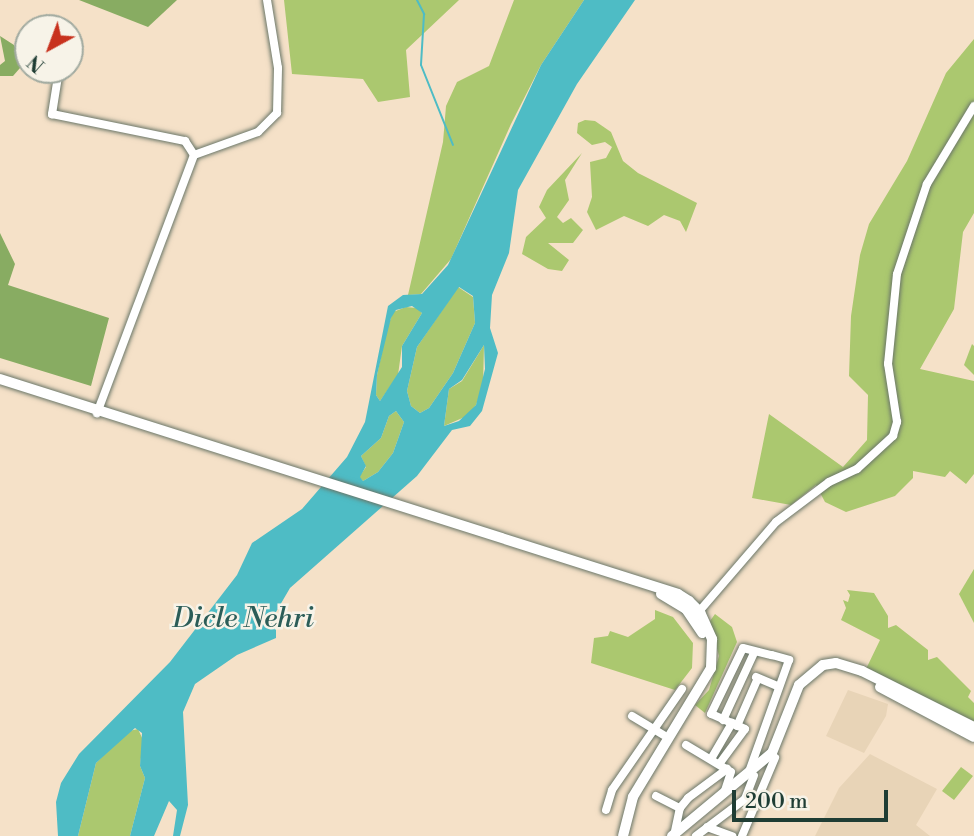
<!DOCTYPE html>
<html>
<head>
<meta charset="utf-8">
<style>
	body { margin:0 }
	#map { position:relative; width:974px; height:836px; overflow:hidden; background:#f5e1c8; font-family:"Libre Bodoni",serif }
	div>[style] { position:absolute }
	.built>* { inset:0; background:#e8d4b7 }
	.green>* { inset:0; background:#abc86f }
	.forest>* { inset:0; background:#88ac62 }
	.water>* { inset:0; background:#4ebcc5 }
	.stream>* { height:2px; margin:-1px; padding:0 1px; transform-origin:1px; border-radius:1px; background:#4ebcc5 }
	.roads { filter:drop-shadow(0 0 2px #6a7668) drop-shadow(0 0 2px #6a7668) }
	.minor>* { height:8px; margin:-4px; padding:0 4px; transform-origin:4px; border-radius:4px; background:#fff }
	.major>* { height:10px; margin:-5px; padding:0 5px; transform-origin:5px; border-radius:5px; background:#fff }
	span { translate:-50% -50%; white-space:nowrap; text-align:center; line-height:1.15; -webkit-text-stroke:5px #f7f3e8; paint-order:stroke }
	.water-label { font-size:28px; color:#2b5d58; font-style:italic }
	.north { position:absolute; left:14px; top:14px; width:70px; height:70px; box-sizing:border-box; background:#f7f3e8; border:2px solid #a1aaa0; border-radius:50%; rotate:221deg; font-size:19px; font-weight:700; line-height:28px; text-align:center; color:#1f3d34 }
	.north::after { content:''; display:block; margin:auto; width:24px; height:32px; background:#c8321e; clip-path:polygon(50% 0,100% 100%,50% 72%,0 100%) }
	.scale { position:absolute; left:732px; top:790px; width:156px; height:32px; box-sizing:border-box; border:4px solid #1f3d34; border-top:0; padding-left:9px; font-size:21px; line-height:24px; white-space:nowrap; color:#1f3d34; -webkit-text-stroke:5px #f7f3e8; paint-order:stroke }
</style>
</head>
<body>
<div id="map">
	<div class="built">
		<div style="clip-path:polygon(848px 690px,888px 704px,886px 716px,864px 753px,826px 736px)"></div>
		<div style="clip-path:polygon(870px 754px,937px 789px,916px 825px,930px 836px,815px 836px,839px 788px)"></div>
	</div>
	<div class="green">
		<div style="clip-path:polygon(284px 0,459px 0,406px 50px,410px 97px,378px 102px,363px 79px,292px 74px)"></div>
		<div style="clip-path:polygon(514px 0,584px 0,541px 65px,511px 124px,451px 259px,421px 294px,408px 295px,443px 142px,446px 106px,457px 82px,489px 66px)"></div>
		<div style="clip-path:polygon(974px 39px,974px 213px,963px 232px,954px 309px,920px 369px,974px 381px,974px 474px,966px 484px,950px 471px,945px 477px,913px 471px,913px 478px,895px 496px,846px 512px,825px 502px,816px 485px,791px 505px,752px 498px,769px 414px,843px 467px,867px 440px,868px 395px,849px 376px,851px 316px,860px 255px,869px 224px,907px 161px,946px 73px)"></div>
		<div style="clip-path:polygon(585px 120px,595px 121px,611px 132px,623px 161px,638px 173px,697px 203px,686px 232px,680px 221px,664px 215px,648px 226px,624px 216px,596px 230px,587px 212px,592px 197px,590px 162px,606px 158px,612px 147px,605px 142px,592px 145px,577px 133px,578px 123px)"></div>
		<div style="clip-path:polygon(582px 153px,565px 180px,569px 200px,557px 217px,563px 223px,571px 218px,583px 230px,573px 243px,548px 243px,569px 260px,562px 271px,548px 269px,522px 254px,526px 237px,546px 218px,539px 207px,547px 190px)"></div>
		<div style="clip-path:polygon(458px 287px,473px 297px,475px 323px,453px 373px,429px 408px,420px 413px,411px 406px,407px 391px,417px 347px)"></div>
		<div style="clip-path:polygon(406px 307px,417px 308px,422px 313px,402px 346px,398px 375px,380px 401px,376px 395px,377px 375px,387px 329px,393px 312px)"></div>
		<div style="clip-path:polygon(972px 344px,974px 346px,974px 375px,964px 365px)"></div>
		<div style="clip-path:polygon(484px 345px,483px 386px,476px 405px,467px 416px,444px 426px,449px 389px,462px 381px)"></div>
		<div style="clip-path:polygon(396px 411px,404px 422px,393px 453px,378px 472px,363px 481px,359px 477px,366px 467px,361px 456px,381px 438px,389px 416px)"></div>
		<div style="clip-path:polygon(974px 569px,974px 623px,959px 594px)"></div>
		<div style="clip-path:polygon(847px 590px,874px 593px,888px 616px,888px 628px,896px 625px,928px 650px,928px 660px,937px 657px,971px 691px,968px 697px,974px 703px,974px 722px,866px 669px,880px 640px,841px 620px,846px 608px,843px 600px,848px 602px,850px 595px)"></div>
		<div style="clip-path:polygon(655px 610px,673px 617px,693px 643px,692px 668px,675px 690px,591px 663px,594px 638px,608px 636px,610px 631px,628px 637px,655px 619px)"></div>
		<div style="clip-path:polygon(715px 614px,732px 627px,737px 642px,705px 713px,695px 705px,709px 690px,719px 656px,710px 621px)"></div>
		<div style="clip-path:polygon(138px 729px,143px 740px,140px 766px,145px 778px,130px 836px,78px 836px,96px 763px,129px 731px)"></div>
		<div style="clip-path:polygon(961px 767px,973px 776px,954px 800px,942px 791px)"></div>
	</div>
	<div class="forest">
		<div style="clip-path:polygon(79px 0,177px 0,148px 27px)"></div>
		<div style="clip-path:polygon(0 36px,14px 45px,19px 56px,20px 68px,13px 76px,0 76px,0 65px,5px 61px)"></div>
		<div style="clip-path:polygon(0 233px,15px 264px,8px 285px,109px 318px,91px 386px,0 358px)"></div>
	</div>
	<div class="water">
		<div style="clip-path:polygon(evenodd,584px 0,635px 0,577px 84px,518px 190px,509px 253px,492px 295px,490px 328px,498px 353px,482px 411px,470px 426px,452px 430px,417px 476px,290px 588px,276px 612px,276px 638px,237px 655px,195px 684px,183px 712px,188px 805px,180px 836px,173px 836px,177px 810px,169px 801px,154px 836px,130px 836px,145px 778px,140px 766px,142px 733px,135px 728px,96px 763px,78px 836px,58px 836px,56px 802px,61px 783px,79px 754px,170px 662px,237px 575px,252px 543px,302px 509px,347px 457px,365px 422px,388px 306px,403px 295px,422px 294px,448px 265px,541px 65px,584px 0,459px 287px,473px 296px,475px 323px,453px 373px,429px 408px,420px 413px,411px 406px,407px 391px,417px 347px,459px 287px,584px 0,412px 306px,422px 313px,402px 346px,402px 367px,380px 401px,376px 395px,377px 375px,391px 318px,396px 310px,412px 306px,584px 0,484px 345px,485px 369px,476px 405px,459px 421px,444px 426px,449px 389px,462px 380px,484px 345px,584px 0,396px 411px,404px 422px,393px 453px,378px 472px,363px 481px,360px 477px,366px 466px,361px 456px,381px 438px,389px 416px,396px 411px)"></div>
	</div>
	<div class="stream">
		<div style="left:417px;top:0;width:16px;rotate:63deg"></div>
		<div style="left:424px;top:14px;width:51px;rotate:93.4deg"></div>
		<div style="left:421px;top:65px;width:86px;rotate:68.2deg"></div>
	</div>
	<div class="roads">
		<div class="minor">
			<div style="left:59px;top:70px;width:45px;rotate:99deg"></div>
			<div style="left:52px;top:114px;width:136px;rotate:11.5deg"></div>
			<div style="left:185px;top:141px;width:17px;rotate:57deg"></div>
			<div style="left:194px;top:155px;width:276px;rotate:110.6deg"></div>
			<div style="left:194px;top:155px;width:68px;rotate:-19.8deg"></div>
			<div style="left:258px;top:132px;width:27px;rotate:-45deg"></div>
			<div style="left:277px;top:113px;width:45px;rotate:-88.7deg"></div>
			<div style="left:278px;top:68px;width:69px;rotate:-99.2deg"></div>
			<div style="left:696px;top:615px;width:123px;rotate:-49.3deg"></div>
			<div style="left:776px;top:522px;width:66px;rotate:-37deg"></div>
			<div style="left:829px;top:482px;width:31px;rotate:-25deg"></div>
			<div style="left:857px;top:469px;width:49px;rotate:-42.5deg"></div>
			<div style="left:893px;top:436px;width:15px;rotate:-74deg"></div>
			<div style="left:897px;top:422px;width:59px;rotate:-98.8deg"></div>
			<div style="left:888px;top:364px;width:90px;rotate:-84.3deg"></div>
			<div style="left:897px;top:274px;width:95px;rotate:-71.6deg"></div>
			<div style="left:927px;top:184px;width:91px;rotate:-58.9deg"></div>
			<div style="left:756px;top:677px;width:25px;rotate:23deg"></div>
			<div style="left:632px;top:716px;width:37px;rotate:31deg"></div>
			<div style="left:723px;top:720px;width:74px;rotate:-65.2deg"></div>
			<div style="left:737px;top:726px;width:52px;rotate:-66.4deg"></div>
			<div style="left:686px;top:745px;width:52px;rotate:31deg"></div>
			<div style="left:731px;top:772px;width:20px;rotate:108deg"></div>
			<div style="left:711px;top:759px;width:42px;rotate:-59.7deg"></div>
			<div style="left:720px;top:763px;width:42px;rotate:-53.7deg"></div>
			<div style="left:745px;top:729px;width:37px;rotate:-156deg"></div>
			<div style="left:711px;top:714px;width:73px;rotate:-64.1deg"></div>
			<div style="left:743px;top:648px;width:30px;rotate:14deg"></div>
			<div style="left:772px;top:655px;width:18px;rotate:16deg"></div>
			<div style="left:789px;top:660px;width:119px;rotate:109.7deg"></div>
			<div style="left:656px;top:796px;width:27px;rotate:27deg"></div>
			<div style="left:606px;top:810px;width:21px;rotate:-73deg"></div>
			<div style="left:612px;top:790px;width:123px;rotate:-55.3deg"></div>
			<div style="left:707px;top:827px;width:27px;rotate:20deg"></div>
			<div style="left:675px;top:831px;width:24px;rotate:-78deg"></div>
			<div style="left:680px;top:808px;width:13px;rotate:-51deg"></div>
			<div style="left:688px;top:798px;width:49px;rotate:-36.6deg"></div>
			<div style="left:696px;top:836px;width:61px;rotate:-37.1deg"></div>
			<div style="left:745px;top:799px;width:25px;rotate:-69deg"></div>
			<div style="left:742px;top:836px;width:85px;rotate:-67.1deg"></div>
		</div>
		<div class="major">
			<div style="left:0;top:379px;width:711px;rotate:17.59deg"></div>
			<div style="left:678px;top:594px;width:13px;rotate:32deg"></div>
			<div style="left:689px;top:601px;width:16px;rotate:45deg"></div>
			<div style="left:700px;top:612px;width:30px;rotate:66deg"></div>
			<div style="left:712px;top:639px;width:29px;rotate:92deg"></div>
			<div style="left:711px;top:668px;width:151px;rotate:121.2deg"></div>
			<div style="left:633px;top:797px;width:40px;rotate:104.4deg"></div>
			<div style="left:661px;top:594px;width:29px;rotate:31deg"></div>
			<div style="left:686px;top:609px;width:29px;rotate:56deg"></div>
			<div style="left:880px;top:687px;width:106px;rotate:28deg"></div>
			<div style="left:672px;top:836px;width:130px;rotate:-39.7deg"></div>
			<div style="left:772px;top:753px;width:73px;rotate:-68.3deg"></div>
			<div style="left:799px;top:685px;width:31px;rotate:-40deg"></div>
			<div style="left:823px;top:665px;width:13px;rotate:-9deg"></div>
			<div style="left:836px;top:663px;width:27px;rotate:17deg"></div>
			<div style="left:862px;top:671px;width:125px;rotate:26.6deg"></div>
		</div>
	</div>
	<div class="water-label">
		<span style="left:243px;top:619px">Dicle Nehri</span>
	</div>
	<div class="north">N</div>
	<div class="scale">200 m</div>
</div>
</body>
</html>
